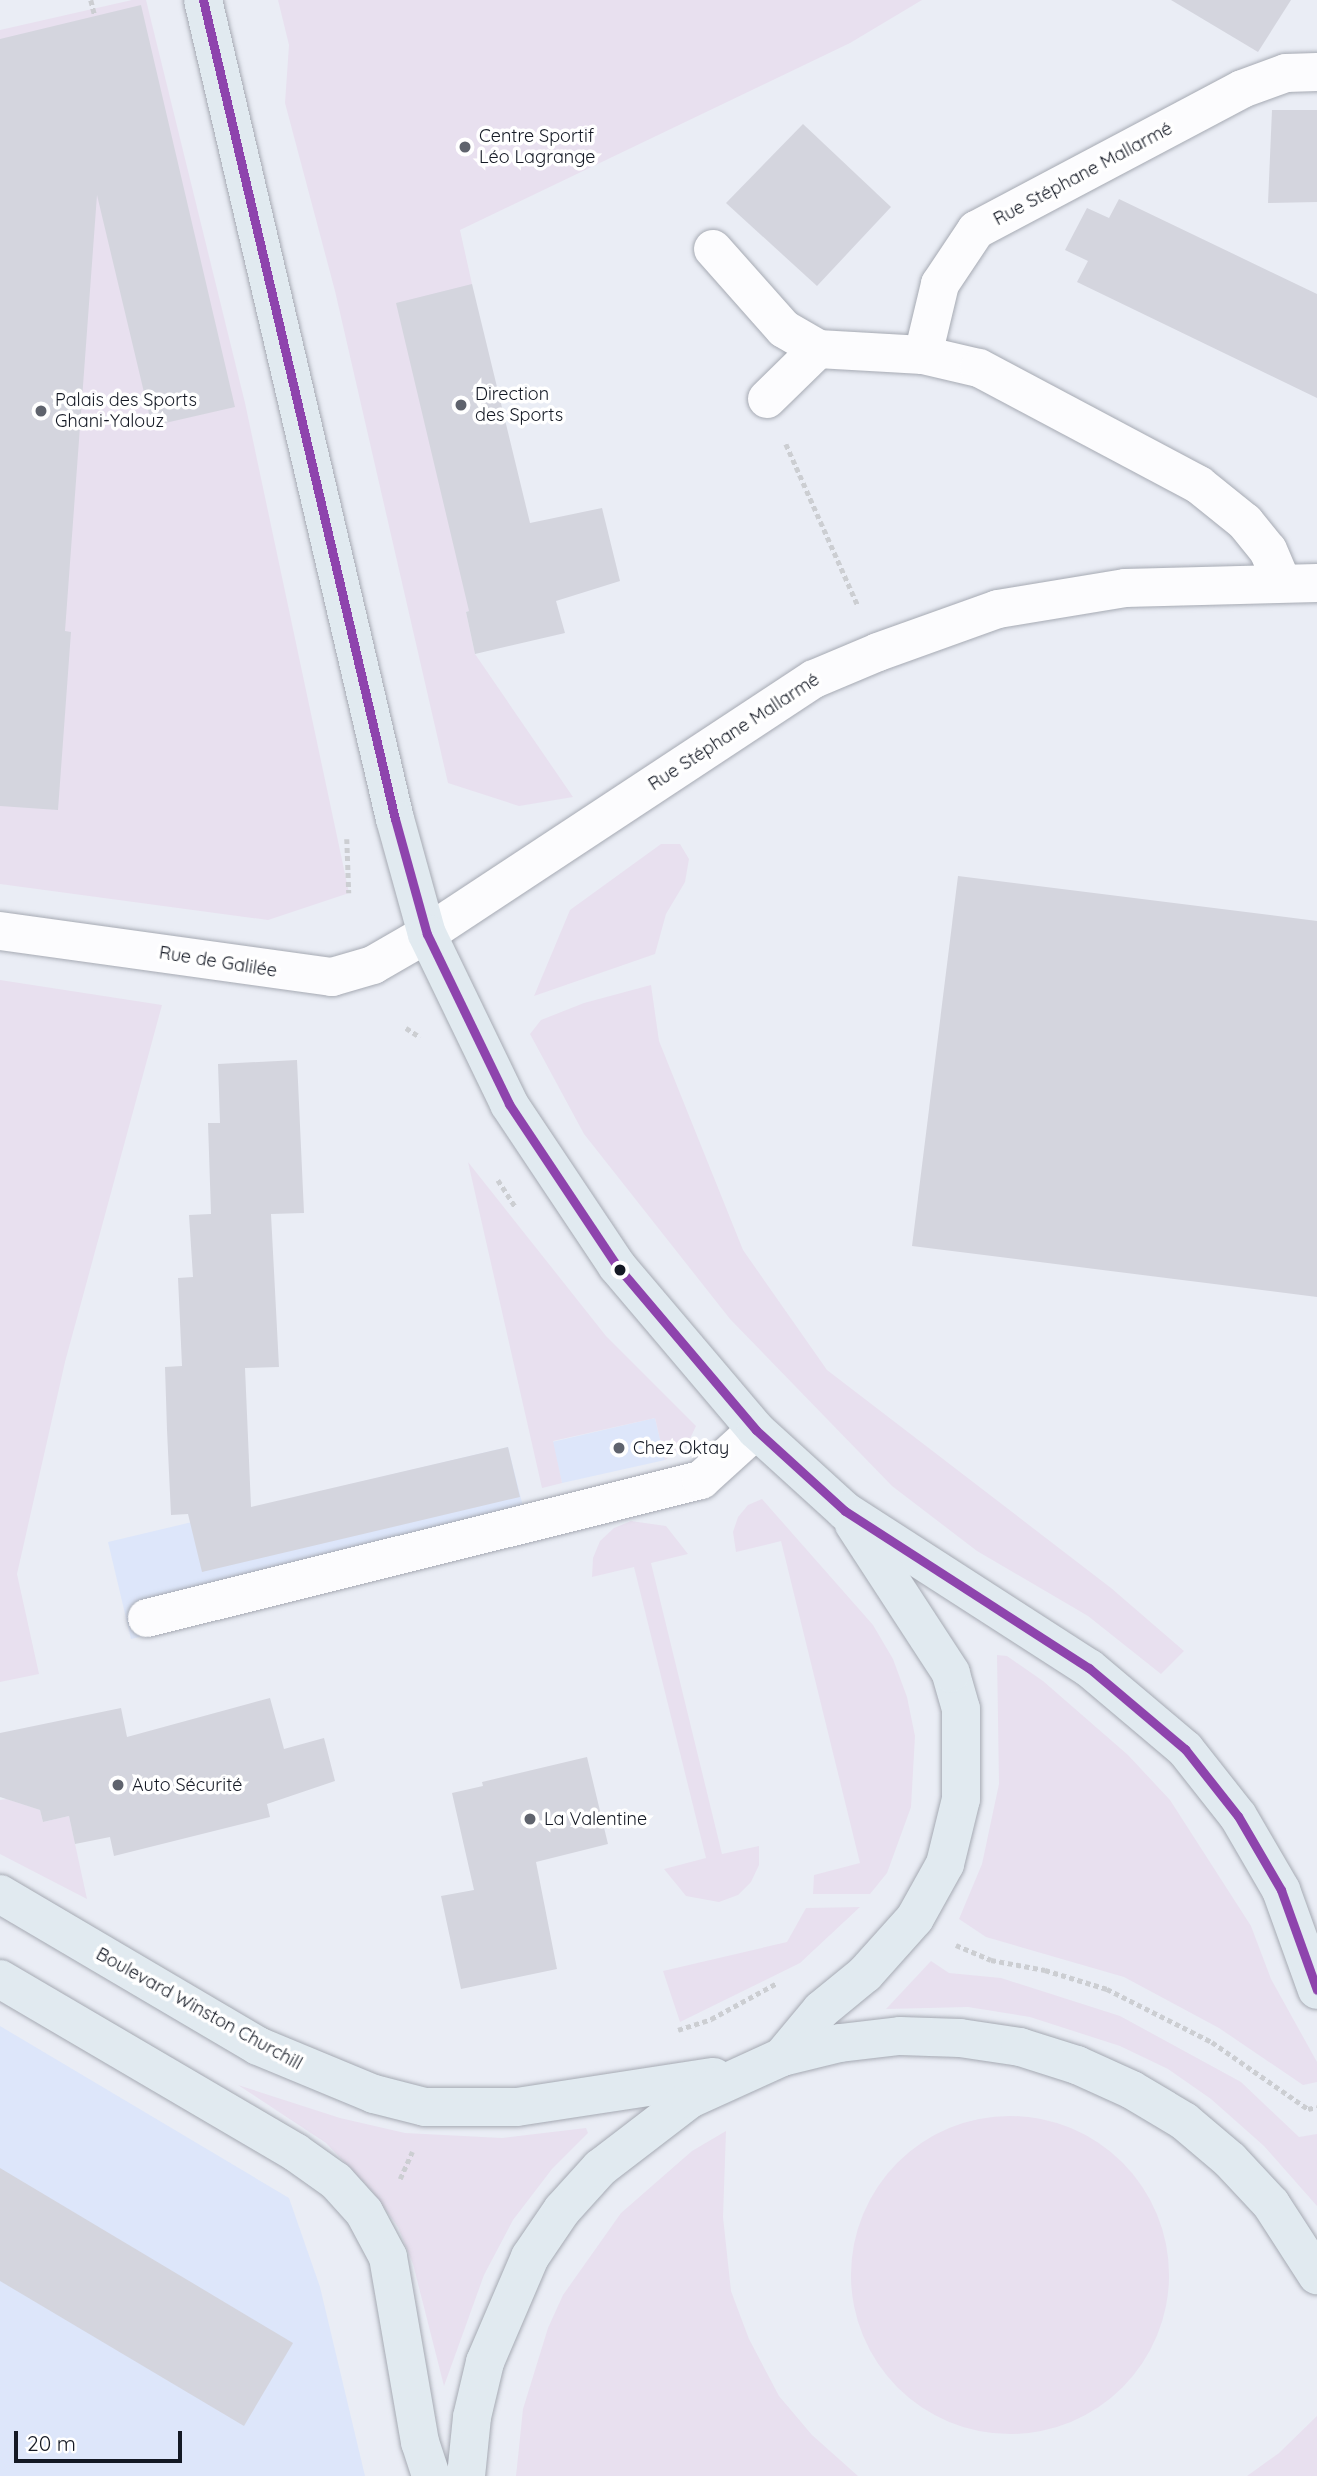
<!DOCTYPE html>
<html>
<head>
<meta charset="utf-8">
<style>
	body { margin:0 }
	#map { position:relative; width:1317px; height:2476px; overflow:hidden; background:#eaedf5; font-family:Quicksand,sans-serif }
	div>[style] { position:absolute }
	.built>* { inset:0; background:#dde6fa }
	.green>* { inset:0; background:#e8e0ef }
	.round { border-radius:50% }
	.building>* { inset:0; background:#d4d5de }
	.path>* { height:4.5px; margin-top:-2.25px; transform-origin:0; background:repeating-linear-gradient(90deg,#ccced2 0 5px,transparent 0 8.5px) }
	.roads { filter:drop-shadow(0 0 2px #a6aab3) drop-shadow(0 0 2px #a6aab3) }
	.minor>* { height:38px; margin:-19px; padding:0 19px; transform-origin:19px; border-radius:19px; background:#fcfcfe }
	.major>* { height:38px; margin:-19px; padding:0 19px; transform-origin:19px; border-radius:19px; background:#e1eaf0 }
	.bus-1>* { height:9px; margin:-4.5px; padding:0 4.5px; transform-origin:4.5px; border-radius:4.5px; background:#8e44ad }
	.dots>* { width:19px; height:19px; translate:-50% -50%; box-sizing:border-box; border:4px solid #fff; border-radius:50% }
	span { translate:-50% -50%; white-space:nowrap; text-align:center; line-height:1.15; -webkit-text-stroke:7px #fff; paint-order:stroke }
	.poi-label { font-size:18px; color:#141924 }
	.left { translate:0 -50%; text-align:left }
	.street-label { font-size:18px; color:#141924 }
	.scale { position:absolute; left:14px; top:2431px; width:168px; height:32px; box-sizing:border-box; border:4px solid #141924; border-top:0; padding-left:9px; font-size:21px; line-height:24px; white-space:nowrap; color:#141924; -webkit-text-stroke:5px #fff; paint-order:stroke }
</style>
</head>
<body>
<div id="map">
	<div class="built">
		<div style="clip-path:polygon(655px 1418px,665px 1460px,562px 1483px,552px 1442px)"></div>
		<div style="clip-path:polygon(508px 1447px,532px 1542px,131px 1639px,108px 1542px)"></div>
		<div style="clip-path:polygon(0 2026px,289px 2198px,320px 2287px,365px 2476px,0 2476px)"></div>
	</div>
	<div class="green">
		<div style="clip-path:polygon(132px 0,146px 0,245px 403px,349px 893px,268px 920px,0 884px,0 30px)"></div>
		<div style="clip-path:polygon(278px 0,922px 0,850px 43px,460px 230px,472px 284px,469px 611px,466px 612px,475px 654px,573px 797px,519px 806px,448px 783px,335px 291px,285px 103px,289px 45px)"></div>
		<div style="clip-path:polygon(661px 844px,680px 844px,689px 859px,685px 882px,666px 914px,655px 954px,534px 996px,570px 910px)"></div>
		<div style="clip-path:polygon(0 980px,162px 1005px,65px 1362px,17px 1574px,39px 1674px,0 1682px)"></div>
		<div style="clip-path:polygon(651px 985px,659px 1041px,743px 1250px,827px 1370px,1111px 1588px,1184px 1651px,1161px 1674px,1088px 1616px,977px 1551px,892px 1486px,730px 1319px,584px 1134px,530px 1034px,541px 1020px,584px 1003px)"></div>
		<div style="clip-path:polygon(468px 1162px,606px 1336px,696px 1426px,687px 1445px,665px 1460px,655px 1418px,553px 1441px,562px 1483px,542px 1488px)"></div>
		<div style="clip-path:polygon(762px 1499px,873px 1625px,893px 1659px,907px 1697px,915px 1736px,911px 1807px,887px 1873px,870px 1894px,813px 1894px,814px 1875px,860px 1863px,781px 1541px,736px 1552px,733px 1532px,738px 1517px,748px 1505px)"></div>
		<div style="clip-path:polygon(631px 1521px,666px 1526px,688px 1554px,651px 1563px,722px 1854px,759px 1846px,759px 1865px,751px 1882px,738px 1895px,719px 1902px,686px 1896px,664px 1869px,706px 1858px,634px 1567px,592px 1577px,593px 1558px,600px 1541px,614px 1528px)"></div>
		<div style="clip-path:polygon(997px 1655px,1007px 1656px,1043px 1681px,1128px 1755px,1170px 1800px,1251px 1926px,1271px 1979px,1317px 2062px,1317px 2082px,1303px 2085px,1219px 2028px,1124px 1977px,986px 1937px,959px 1919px,982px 1864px,999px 1784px)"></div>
		<div style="clip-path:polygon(7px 1799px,40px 1810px,43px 1822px,69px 1816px,87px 1899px,0 1854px,0 1800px)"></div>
		<div style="clip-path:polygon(860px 1907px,800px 1963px,680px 2022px,663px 1971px,787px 1942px,806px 1908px)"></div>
		<div style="clip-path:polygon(931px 1961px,949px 1973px,1001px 1978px,1120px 2016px,1241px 2082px,1299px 2137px,1317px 2134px,1317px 2206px,1264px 2146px,1211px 2099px,1168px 2069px,1120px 2046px,1030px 2017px,968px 2007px,886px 2009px)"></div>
		<div style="clip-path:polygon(238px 2085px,340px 2118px,405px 2133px,502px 2138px,586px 2128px,588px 2133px,552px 2169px,513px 2220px,484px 2275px,444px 2386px,413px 2264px,398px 2227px,373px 2192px,326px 2143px)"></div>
		<div class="round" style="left:851px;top:2116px;width:318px;height:318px"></div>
		<div style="clip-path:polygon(726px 2131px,723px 2217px,731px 2291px,749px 2339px,779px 2396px,812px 2435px,858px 2476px,516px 2476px,523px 2409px,548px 2328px,563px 2295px,621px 2213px,692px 2151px)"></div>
		<div style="clip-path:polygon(1317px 2416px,1317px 2476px,1247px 2476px,1279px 2453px)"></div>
	</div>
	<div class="building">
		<div style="clip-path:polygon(1171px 0,1291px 0,1258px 52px)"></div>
		<div style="clip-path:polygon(141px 5px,235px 407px,152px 426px,97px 195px,65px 631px,71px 632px,58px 810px,0 806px,0 39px)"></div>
		<div style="clip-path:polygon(1272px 110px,1317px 110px,1317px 202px,1268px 203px)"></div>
		<div style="clip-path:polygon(803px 124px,891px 207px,817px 286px,726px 203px)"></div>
		<div style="clip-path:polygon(1119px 199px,1317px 294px,1317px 398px,1077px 282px,1088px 261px,1065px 250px,1087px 208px,1109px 218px)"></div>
		<div style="clip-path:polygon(472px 284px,530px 523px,602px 508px,620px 581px,556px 601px,565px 633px,475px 654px,466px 612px,469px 611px,396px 303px)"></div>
		<div style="clip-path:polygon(958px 876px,1317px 921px,1317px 1297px,912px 1246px)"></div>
		<div style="clip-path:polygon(297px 1060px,304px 1213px,271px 1214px,279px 1367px,245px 1368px,251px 1507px,508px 1447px,520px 1497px,202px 1572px,188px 1514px,171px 1515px,167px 1430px,165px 1367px,182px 1366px,178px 1278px,193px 1277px,189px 1215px,211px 1214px,208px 1123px,220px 1123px,218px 1064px)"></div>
		<div style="clip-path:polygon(270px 1698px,284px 1749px,324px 1738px,335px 1781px,267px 1804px,270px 1817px,114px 1856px,110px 1837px,75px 1844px,69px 1816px,43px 1822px,40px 1810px,0 1797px,0 1733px,121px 1708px,127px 1737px)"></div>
		<div style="clip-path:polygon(587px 1757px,608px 1844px,536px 1862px,557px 1969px,461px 1989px,441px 1896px,474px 1890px,452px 1793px,483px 1786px,482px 1782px)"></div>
		<div style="clip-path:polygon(0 2168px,293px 2343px,244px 2426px,0 2281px)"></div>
	</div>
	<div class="path">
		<div style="left:91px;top:0;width:16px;rotate:76deg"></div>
		<div style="left:786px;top:444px;width:177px;rotate:66deg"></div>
		<div style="left:347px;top:839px;width:54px;rotate:87.9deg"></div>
		<div style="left:406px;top:1028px;width:17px;rotate:33deg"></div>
		<div style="left:498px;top:1180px;width:33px;rotate:57deg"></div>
		<div style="left:956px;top:1945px;width:38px;rotate:23deg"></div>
		<div style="left:991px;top:1960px;width:55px;rotate:10.5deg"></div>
		<div style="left:1045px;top:1970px;width:65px;rotate:17deg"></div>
		<div style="left:1107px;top:1989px;width:118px;rotate:26.8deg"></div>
		<div style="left:1212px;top:2042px;width:117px;rotate:34.9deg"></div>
		<div style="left:1308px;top:2109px;width:9px;rotate:-13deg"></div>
		<div style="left:678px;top:2030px;width:35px;rotate:-18deg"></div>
		<div style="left:711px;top:2019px;width:75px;rotate:-28.6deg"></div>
		<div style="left:400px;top:2179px;width:30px;rotate:-66deg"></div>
	</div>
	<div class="roads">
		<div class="minor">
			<div style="left:713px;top:249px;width:107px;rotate:48.4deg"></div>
			<div style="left:784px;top:329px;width:39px;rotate:30deg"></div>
			<div style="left:818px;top:349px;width:105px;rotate:3.3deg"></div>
			<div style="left:923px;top:355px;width:57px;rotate:13.1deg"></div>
			<div style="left:979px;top:368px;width:249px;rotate:28deg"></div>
			<div style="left:1199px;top:485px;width:59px;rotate:38.8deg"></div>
			<div style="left:1245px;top:522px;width:36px;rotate:51deg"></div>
			<div style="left:1268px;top:550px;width:34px;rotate:67deg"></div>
			<div style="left:923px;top:355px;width:73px;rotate:-76.5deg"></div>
			<div style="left:940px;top:284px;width:65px;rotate:-56.3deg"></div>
			<div style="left:976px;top:230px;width:301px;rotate:-27.9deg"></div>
			<div style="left:1242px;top:89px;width:47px;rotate:-20deg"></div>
			<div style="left:1286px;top:73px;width:31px;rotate:-2deg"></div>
			<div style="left:767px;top:399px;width:71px;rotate:-44.4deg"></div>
			<div style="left:0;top:931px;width:335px;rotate:7.9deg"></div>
			<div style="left:332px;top:977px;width:43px;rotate:-16.3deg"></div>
			<div style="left:373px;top:965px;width:62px;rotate:-29.9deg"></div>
			<div style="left:427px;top:934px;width:463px;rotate:-33.4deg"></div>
			<div style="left:814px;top:679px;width:69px;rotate:-22.9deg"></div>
			<div style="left:878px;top:652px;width:127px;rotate:-19.7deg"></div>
			<div style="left:998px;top:609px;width:129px;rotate:-9.4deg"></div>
			<div style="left:1125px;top:588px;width:192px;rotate:-1.5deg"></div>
			<div style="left:147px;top:1618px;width:571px;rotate:-13.99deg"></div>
			<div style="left:701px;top:1480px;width:74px;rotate:-42.3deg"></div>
		</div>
		<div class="major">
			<div style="left:203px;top:0;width:841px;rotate:76.81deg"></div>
			<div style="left:395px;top:819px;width:119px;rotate:74.5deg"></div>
			<div style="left:427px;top:934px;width:189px;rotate:64.2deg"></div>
			<div style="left:509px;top:1104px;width:195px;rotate:56.3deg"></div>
			<div style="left:617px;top:1266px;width:215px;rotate:49.7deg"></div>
			<div style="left:756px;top:1430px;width:120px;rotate:42.3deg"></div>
			<div style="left:845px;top:1511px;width:290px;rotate:32.8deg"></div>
			<div style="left:1089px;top:1668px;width:126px;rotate:40.2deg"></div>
			<div style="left:1185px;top:1749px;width:85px;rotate:51.7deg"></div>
			<div style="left:1238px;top:1816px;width:86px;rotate:59.8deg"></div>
			<div style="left:1281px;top:1890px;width:106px;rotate:70.2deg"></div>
			<div style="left:0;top:1894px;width:299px;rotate:30.5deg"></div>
			<div style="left:258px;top:2046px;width:126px;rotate:22.5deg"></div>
			<div style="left:374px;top:2094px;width:53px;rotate:14.3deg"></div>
			<div style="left:425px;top:2107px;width:92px"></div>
			<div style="left:517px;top:2107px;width:199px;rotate:-8.7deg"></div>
			<div style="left:0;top:1979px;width:342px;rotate:30.4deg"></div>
			<div style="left:295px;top:2152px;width:50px;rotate:35.3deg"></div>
			<div style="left:336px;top:2181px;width:42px;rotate:47.9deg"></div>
			<div style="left:364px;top:2212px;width:51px;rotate:61.9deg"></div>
			<div style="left:388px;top:2257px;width:188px;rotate:80.2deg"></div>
			<div style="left:420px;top:2442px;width:36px;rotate:72deg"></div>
			<div style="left:782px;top:2057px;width:61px;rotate:-50.3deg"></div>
			<div style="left:821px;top:2010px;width:57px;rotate:-39.3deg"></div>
			<div style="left:865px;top:1974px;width:75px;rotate:-48.2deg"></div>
			<div style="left:915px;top:1918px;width:62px;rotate:-60.9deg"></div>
			<div style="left:945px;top:1864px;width:67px;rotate:-76.2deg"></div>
			<div style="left:961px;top:1799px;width:90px;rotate:-90deg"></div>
			<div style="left:961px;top:1709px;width:37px;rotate:-106deg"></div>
			<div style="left:951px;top:1673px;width:178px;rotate:-123.1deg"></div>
			<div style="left:466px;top:2476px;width:59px;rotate:-84.2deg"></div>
			<div style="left:472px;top:2417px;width:57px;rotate:-76.7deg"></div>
			<div style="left:485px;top:2362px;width:114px;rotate:-66.8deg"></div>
			<div style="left:530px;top:2257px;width:57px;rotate:-55.8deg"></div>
			<div style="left:562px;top:2210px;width:57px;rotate:-47.9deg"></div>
			<div style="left:600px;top:2168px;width:113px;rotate:-37.5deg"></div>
			<div style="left:690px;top:2099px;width:101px;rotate:-24.5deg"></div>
			<div style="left:782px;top:2057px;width:60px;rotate:-13.6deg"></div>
			<div style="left:840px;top:2043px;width:60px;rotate:-6.7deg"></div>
			<div style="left:900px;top:2036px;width:60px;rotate:1.9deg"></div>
			<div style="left:960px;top:2038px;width:61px;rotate:8.5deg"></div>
			<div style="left:1020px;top:2047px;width:60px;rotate:17.5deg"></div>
			<div style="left:1077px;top:2065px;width:60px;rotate:24.4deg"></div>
			<div style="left:1132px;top:2090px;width:61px;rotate:30.8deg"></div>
			<div style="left:1184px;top:2121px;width:60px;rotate:40.3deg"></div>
			<div style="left:1230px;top:2160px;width:60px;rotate:47deg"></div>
			<div style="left:1271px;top:2204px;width:85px;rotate:57.1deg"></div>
		</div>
	</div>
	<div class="bus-1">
		<div style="left:203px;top:0;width:841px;rotate:76.81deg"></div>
		<div style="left:395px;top:819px;width:119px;rotate:74.5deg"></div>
		<div style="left:427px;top:934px;width:189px;rotate:64.2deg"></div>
		<div style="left:509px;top:1104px;width:195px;rotate:56.3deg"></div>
		<div style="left:617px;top:1266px;width:215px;rotate:49.7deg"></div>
		<div style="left:756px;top:1430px;width:120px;rotate:42.3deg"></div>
		<div style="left:845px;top:1511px;width:290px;rotate:32.8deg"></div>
		<div style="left:1089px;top:1668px;width:126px;rotate:40.2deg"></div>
		<div style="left:1185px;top:1749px;width:85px;rotate:51.7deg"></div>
		<div style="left:1238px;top:1816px;width:86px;rotate:59.8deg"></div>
		<div style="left:1281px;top:1890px;width:106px;rotate:70.2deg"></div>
	</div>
	<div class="dots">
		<div style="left:465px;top:147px;background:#5f636d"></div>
		<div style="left:461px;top:405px;background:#5f636d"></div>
		<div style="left:41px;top:411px;background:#5f636d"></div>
		<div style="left:620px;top:1270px;background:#141924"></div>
		<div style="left:619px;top:1448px;background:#5f636d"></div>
		<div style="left:118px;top:1785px;background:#5f636d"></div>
		<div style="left:530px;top:1819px;background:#5f636d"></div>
	</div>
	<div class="poi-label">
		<span class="left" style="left:479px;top:147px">Centre Sportif<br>Léo Lagrange</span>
		<span class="left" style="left:475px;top:405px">Direction<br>des Sports</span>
		<span class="left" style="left:55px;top:411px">Palais des Sports<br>Ghani-Yalouz</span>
		<span class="left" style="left:633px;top:1448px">Chez Oktay</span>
		<span class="left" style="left:132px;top:1785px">Auto Sécurité</span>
		<span class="left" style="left:544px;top:1819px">La Valentine</span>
	</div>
	<div class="street-label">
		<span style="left:1083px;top:174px;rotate:-28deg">Rue Stéphane Mallarmé</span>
		<span style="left:734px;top:732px;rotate:-33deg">Rue Stéphane Mallarmé</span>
		<span style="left:218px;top:962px;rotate:9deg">Rue de Galilée</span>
		<span style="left:199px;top:2009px;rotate:29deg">Boulevard Winston Churchill</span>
	</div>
	<div class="scale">20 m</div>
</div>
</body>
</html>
